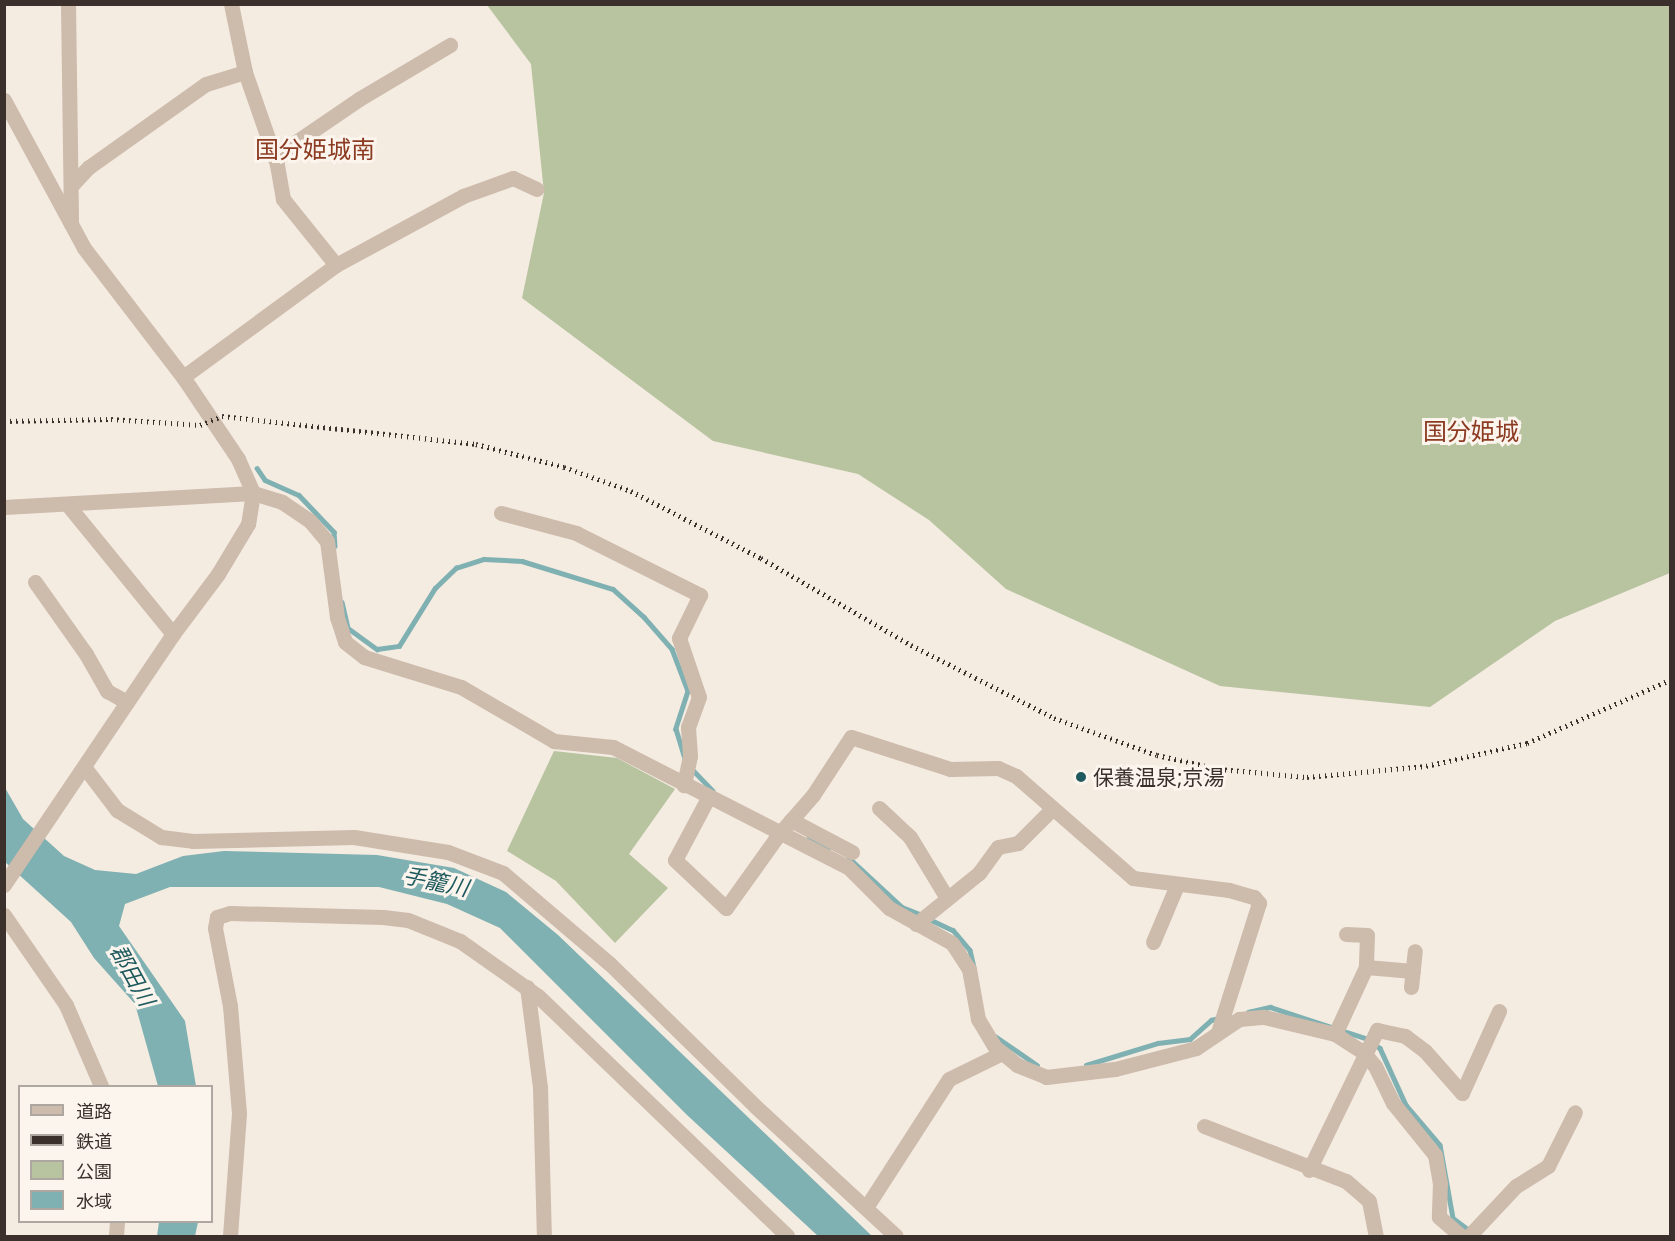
<!DOCTYPE html>
<html>
<head>
<meta charset="utf-8">
<style>
	body { margin:0 }
	#map { position:relative; width:1675px; height:1241px; overflow:hidden; background:#f4ebe1; font-family:"Open Sans","Noto Sans JP",sans-serif }
	div>[style] { position:absolute }
	.green>* { inset:0; background:#b8c4a0 }
	.water>* { inset:0; background:#7fb0b2 }
	.stream>* { height:4.5px; margin:-2.25px; padding:0 2.25px; transform-origin:2.25px; border-radius:2.25px; background:#7fb0b2 }
	.minor>* { height:15px; margin:-7.5px; padding:0 7.5px; transform-origin:7.5px; border-radius:7.5px; background:#cdbbac }
	.rail>* { height:4.5px; margin-top:-2.25px; transform-origin:0; background:repeating-linear-gradient(90deg,#3b302b 0 1.5px,transparent 0 6px) }
	.dots>* { width:16px; height:16px; translate:-50% -50%; box-sizing:border-box; border:3px solid #fbf5ee; border-radius:50% }
	span { translate:-50% -50%; white-space:nowrap; text-align:center; line-height:1.15; -webkit-text-stroke:6px #fbf5ee; paint-order:stroke }
	.poi-label { font-size:21px; color:#3b302b }
	.left { translate:0 -50%; text-align:left }
	.water-label { font-size:22px; color:#1f5a5e; font-style:italic }
	.quarter-label { font-size:24px; color:#8c3b22 }
	.frame { position:absolute; inset:0; border:6px solid #3b302b; pointer-events:none }
	.legend { position:absolute; left:18px; top:1085px; width:195px; height:138px; box-sizing:border-box; background:#fbf5ee; border:2px solid #aea6a0; margin:0; padding:8px 10px; list-style:none; font-size:18px; color:#3b302b }
	.legend li { display:flex; align-items:center; gap:12px; height:30px }
	.legend b { width:30px; border:2px solid #aea6a0 }
</style>
</head>
<body>
<div id="map">
	<div class="green">
		<div style="clip-path:polygon(487px 5px,1670px 5px,1670px 573px,1555px 621px,1430px 707px,1220px 686px,1006px 589px,929px 520px,858px 474px,713px 441px,522px 298px,544px 193px,531px 64px)"></div>
		<div style="clip-path:polygon(554px 751px,617px 758px,675px 789px,629px 854px,668px 888px,615px 943px,556px 881px,507px 851px)"></div>
	</div>
	<div class="water">
		<div style="clip-path:polygon(4px 786px,23px 819px,64px 856px,95px 870px,136px 874px,183px 856px,224px 851px,377px 855px,454px 868px,506px 892px,558px 935px,872px 1236px,818px 1236px,687px 1115px,500px 928px,447px 904px,379px 887px,170px 887px,125px 904px,119px 926px,185px 1021px,196px 1086px,158px 1086px,135px 1004px,94px 958px,71px 922px,5px 862px)"></div>
		<div style="clip-path:polygon(159px 1222px,198px 1222px,195px 1236px,157px 1236px)"></div>
	</div>
	<div class="stream">
		<div style="left:257px;top:468px;width:14px;rotate:56deg"></div>
		<div style="left:265px;top:480px;width:37px;rotate:24deg"></div>
		<div style="left:299px;top:495px;width:51px;rotate:46.6deg"></div>
		<div style="left:334px;top:532px;width:14px;rotate:86deg"></div>
		<div style="left:342px;top:602px;width:27px;rotate:77deg"></div>
		<div style="left:348px;top:628px;width:36px;rotate:36deg"></div>
		<div style="left:377px;top:649px;width:22px;rotate:-8deg"></div>
		<div style="left:399px;top:646px;width:68px;rotate:-58.2deg"></div>
		<div style="left:435px;top:588px;width:29px;rotate:-44deg"></div>
		<div style="left:456px;top:568px;width:29px;rotate:-18deg"></div>
		<div style="left:484px;top:559px;width:38px;rotate:3deg"></div>
		<div style="left:522px;top:561px;width:95px;rotate:17.1deg"></div>
		<div style="left:613px;top:589px;width:42px;rotate:42.1deg"></div>
		<div style="left:644px;top:617px;width:43px;rotate:48.8deg"></div>
		<div style="left:672px;top:649px;width:45px;rotate:69.1deg"></div>
		<div style="left:688px;top:691px;width:40px;rotate:108deg"></div>
		<div style="left:676px;top:729px;width:31px;rotate:73deg"></div>
		<div style="left:692px;top:769px;width:30px;rotate:46deg"></div>
		<div style="left:808px;top:839px;width:22px;rotate:24deg"></div>
		<div style="left:849px;top:858px;width:72px;rotate:42.8deg"></div>
		<div style="left:902px;top:907px;width:22px;rotate:22deg"></div>
		<div style="left:929px;top:919px;width:26px;rotate:25deg"></div>
		<div style="left:953px;top:930px;width:26px;rotate:50deg"></div>
		<div style="left:970px;top:950px;width:17px;rotate:77deg"></div>
		<div style="left:1248px;top:1012px;width:23px;rotate:-13deg"></div>
		<div style="left:1270px;top:1007px;width:100px;rotate:18.1deg"></div>
		<div style="left:995px;top:1036px;width:51px;rotate:34.6deg"></div>
		<div style="left:1374px;top:1044px;width:7px;rotate:34deg"></div>
		<div style="left:1380px;top:1048px;width:63px;rotate:65.5deg"></div>
		<div style="left:1406px;top:1105px;width:52px;rotate:49.6deg"></div>
		<div style="left:1440px;top:1145px;width:74px;rotate:79.9deg"></div>
		<div style="left:1453px;top:1218px;width:20px;rotate:37deg"></div>
		<div style="left:1086px;top:1065px;width:75px;rotate:-17deg"></div>
		<div style="left:1158px;top:1043px;width:32px;rotate:-7deg"></div>
		<div style="left:1190px;top:1039px;width:28px;rotate:-42deg"></div>
		<div style="left:1211px;top:1020px;width:8px;rotate:-14deg"></div>
	</div>
	<div class="minor">
		<div style="left:68px;top:4px;width:220px;rotate:89.2deg"></div>
		<div style="left:4px;top:100px;width:168px;rotate:61.6deg"></div>
		<div style="left:84px;top:248px;width:163px;rotate:52.5deg"></div>
		<div style="left:183px;top:377px;width:99px;rotate:56.1deg"></div>
		<div style="left:238px;top:459px;width:37px;rotate:66deg"></div>
		<div style="left:253px;top:493px;width:31px;rotate:99deg"></div>
		<div style="left:248px;top:524px;width:58px;rotate:121deg"></div>
		<div style="left:218px;top:574px;width:75px;rotate:126.9deg"></div>
		<div style="left:173px;top:634px;width:303px;rotate:124deg"></div>
		<div style="left:274px;top:157px;width:103px;rotate:-34.3deg"></div>
		<div style="left:359px;top:99px;width:106px;rotate:-30.7deg"></div>
		<div style="left:71px;top:186px;width:26px;rotate:-47deg"></div>
		<div style="left:89px;top:167px;width:143px;rotate:-35.4deg"></div>
		<div style="left:206px;top:84px;width:41px;rotate:-17.1deg"></div>
		<div style="left:336px;top:265px;width:145px;rotate:-28.5deg"></div>
		<div style="left:463px;top:196px;width:53px;rotate:-19.8deg"></div>
		<div style="left:513px;top:178px;width:26px;rotate:25deg"></div>
		<div style="left:183px;top:377px;width:190px;rotate:-36.2deg"></div>
		<div style="left:336px;top:265px;width:85px;rotate:-128.8deg"></div>
		<div style="left:283px;top:199px;width:36px;rotate:-100deg"></div>
		<div style="left:277px;top:164px;width:97px;rotate:-109.2deg"></div>
		<div style="left:245px;top:72px;width:69px;rotate:-101.6deg"></div>
		<div style="left:67px;top:504px;width:168px;rotate:50.8deg"></div>
		<div style="left:4px;top:507px;width:249px;rotate:-3.2deg"></div>
		<div style="left:253px;top:493px;width:30px;rotate:17deg"></div>
		<div style="left:282px;top:502px;width:34px;rotate:34deg"></div>
		<div style="left:310px;top:521px;width:26px;rotate:50deg"></div>
		<div style="left:327px;top:541px;width:77px;rotate:82.5deg"></div>
		<div style="left:337px;top:617px;width:26px;rotate:72deg"></div>
		<div style="left:345px;top:642px;width:24px;rotate:38deg"></div>
		<div style="left:364px;top:657px;width:102px;rotate:17.2deg"></div>
		<div style="left:461px;top:687px;width:108px;rotate:30.1deg"></div>
		<div style="left:554px;top:741px;width:59px;rotate:5.8deg"></div>
		<div style="left:613px;top:747px;width:264px;rotate:27.1deg"></div>
		<div style="left:848px;top:867px;width:58px;rotate:45deg"></div>
		<div style="left:889px;top:908px;width:72px;rotate:29.1deg"></div>
		<div style="left:952px;top:943px;width:31px;rotate:57deg"></div>
		<div style="left:969px;top:969px;width:51px;rotate:79.8deg"></div>
		<div style="left:978px;top:1019px;width:33px;rotate:59deg"></div>
		<div style="left:995px;top:1047px;width:28px;rotate:39deg"></div>
		<div style="left:1017px;top:1065px;width:31px;rotate:22deg"></div>
		<div style="left:1046px;top:1077px;width:69px;rotate:-6.6deg"></div>
		<div style="left:1115px;top:1069px;width:84px;rotate:-14.5deg"></div>
		<div style="left:1196px;top:1048px;width:52px;rotate:-34deg"></div>
		<div style="left:1239px;top:1019px;width:25px;rotate:-5deg"></div>
		<div style="left:1264px;top:1017px;width:73px;rotate:13.5deg"></div>
		<div style="left:1335px;top:1034px;width:35px;rotate:33deg"></div>
		<div style="left:1364px;top:1053px;width:17px;rotate:50deg"></div>
		<div style="left:1375px;top:1066px;width:41px;rotate:64.1deg"></div>
		<div style="left:1393px;top:1103px;width:67px;rotate:51.1deg"></div>
		<div style="left:1435px;top:1155px;width:28px;rotate:80deg"></div>
		<div style="left:1440px;top:1183px;width:34px;rotate:92deg"></div>
		<div style="left:1439px;top:1217px;width:29px;rotate:41deg"></div>
		<div style="left:501px;top:513px;width:78px;rotate:14.9deg"></div>
		<div style="left:576px;top:533px;width:139px;rotate:26.6deg"></div>
		<div style="left:700px;top:595px;width:48px;rotate:116deg"></div>
		<div style="left:679px;top:638px;width:62px;rotate:71.3deg"></div>
		<div style="left:699px;top:697px;width:32px;rotate:110deg"></div>
		<div style="left:688px;top:727px;width:29px;rotate:86deg"></div>
		<div style="left:690px;top:756px;width:30px;rotate:102deg"></div>
		<div style="left:35px;top:582px;width:88px;rotate:54.7deg"></div>
		<div style="left:86px;top:654px;width:43px;rotate:60.4deg"></div>
		<div style="left:107px;top:691px;width:23px;rotate:29deg"></div>
		<div style="left:85px;top:768px;width:53px;rotate:52.7deg"></div>
		<div style="left:117px;top:810px;width:52px;rotate:31.5deg"></div>
		<div style="left:161px;top:837px;width:32px;rotate:7deg"></div>
		<div style="left:193px;top:841px;width:161px;rotate:-1.4deg"></div>
		<div style="left:354px;top:837px;width:95px;rotate:9.1deg"></div>
		<div style="left:448px;top:852px;width:59px;rotate:20.9deg"></div>
		<div style="left:503px;top:873px;width:140px;rotate:40.4deg"></div>
		<div style="left:610px;top:964px;width:204px;rotate:44.4deg"></div>
		<div style="left:756px;top:1107px;width:190px;rotate:42.7deg"></div>
		<div style="left:708px;top:798px;width:70px;rotate:118deg"></div>
		<div style="left:675px;top:860px;width:70px;rotate:43.3deg"></div>
		<div style="left:726px;top:908px;width:91px;rotate:-54.4deg"></div>
		<div style="left:779px;top:834px;width:52px;rotate:-48.9deg"></div>
		<div style="left:813px;top:795px;width:69px;rotate:-56.8deg"></div>
		<div style="left:851px;top:737px;width:104px;rotate:17.9deg"></div>
		<div style="left:950px;top:769px;width:48px;rotate:-1.2deg"></div>
		<div style="left:998px;top:768px;width:20px;rotate:24deg"></div>
		<div style="left:1016px;top:776px;width:155px;rotate:41.1deg"></div>
		<div style="left:1133px;top:878px;width:97px;rotate:7.1deg"></div>
		<div style="left:1229px;top:890px;width:26px;rotate:16deg"></div>
		<div style="left:1254px;top:897px;width:8px;rotate:50deg"></div>
		<div style="left:1259px;top:903px;width:135px;rotate:107.6deg"></div>
		<div style="left:879px;top:808px;width:42px;rotate:43.1deg"></div>
		<div style="left:910px;top:837px;width:71px;rotate:58.8deg"></div>
		<div style="left:791px;top:820px;width:69px;rotate:27.7deg"></div>
		<div style="left:4px;top:915px;width:109px;rotate:55.4deg"></div>
		<div style="left:66px;top:1005px;width:88px;rotate:66.6deg"></div>
		<div style="left:916px;top:924px;width:81px;rotate:-39deg"></div>
		<div style="left:979px;top:873px;width:32px;rotate:-54deg"></div>
		<div style="left:998px;top:847px;width:20px;rotate:-11deg"></div>
		<div style="left:1018px;top:843px;width:49px;rotate:-45deg"></div>
		<div style="left:1346px;top:934px;width:21px;rotate:3deg"></div>
		<div style="left:1367px;top:935px;width:32px;rotate:92deg"></div>
		<div style="left:1153px;top:942px;width:62px;rotate:-67.2deg"></div>
		<div style="left:527px;top:987px;width:101px;rotate:82.6deg"></div>
		<div style="left:540px;top:1087px;width:149px;rotate:88.5deg"></div>
		<div style="left:1411px;top:987px;width:36px;rotate:-84deg"></div>
		<div style="left:1335px;top:1034px;width:74px;rotate:-65.2deg"></div>
		<div style="left:1366px;top:967px;width:47px;rotate:4.9deg"></div>
		<div style="left:1204px;top:1126px;width:152px;rotate:21.2deg"></div>
		<div style="left:1346px;top:1181px;width:30px;rotate:41deg"></div>
		<div style="left:1369px;top:1201px;width:36px;rotate:79deg"></div>
		<div style="left:1309px;top:1170px;width:156px;rotate:-64.1deg"></div>
		<div style="left:1377px;top:1030px;width:29px;rotate:12deg"></div>
		<div style="left:1405px;top:1036px;width:25px;rotate:37deg"></div>
		<div style="left:1425px;top:1051px;width:56px;rotate:48.6deg"></div>
		<div style="left:1462px;top:1093px;width:90px;rotate:-65.7deg"></div>
		<div style="left:867px;top:1206px;width:151px;rotate:-57.2deg"></div>
		<div style="left:949px;top:1079px;width:59px;rotate:-26.1deg"></div>
		<div style="left:116px;top:1236px;width:14px;rotate:-86deg"></div>
		<div style="left:230px;top:1236px;width:123px;rotate:-85.8deg"></div>
		<div style="left:239px;top:1113px;width:107px;rotate:-94.8deg"></div>
		<div style="left:230px;top:1006px;width:79px;rotate:-100.9deg"></div>
		<div style="left:215px;top:928px;width:11px;rotate:-80deg"></div>
		<div style="left:217px;top:917px;width:14px;rotate:-17deg"></div>
		<div style="left:230px;top:913px;width:153px;rotate:1.5deg"></div>
		<div style="left:383px;top:917px;width:25px;rotate:7deg"></div>
		<div style="left:408px;top:920px;width:56px;rotate:22deg"></div>
		<div style="left:460px;top:941px;width:95px;rotate:35.2deg"></div>
		<div style="left:538px;top:996px;width:346px;rotate:43.9deg"></div>
		<div style="left:1469px;top:1236px;width:69px;rotate:-46.8deg"></div>
		<div style="left:1516px;top:1186px;width:38px;rotate:-32deg"></div>
		<div style="left:1548px;top:1166px;width:60px;rotate:-63.4deg"></div>
	</div>
	<div class="rail">
		<div style="left:4px;top:421px;width:107px;rotate:-1.1deg"></div>
		<div style="left:111px;top:419px;width:89px;rotate:3.9deg"></div>
		<div style="left:200px;top:425px;width:24px;rotate:-22deg"></div>
		<div style="left:222px;top:416px;width:256px;rotate:6.3deg"></div>
		<div style="left:476px;top:444px;width:91px;rotate:14.6deg"></div>
		<div style="left:564px;top:467px;width:71px;rotate:19.7deg"></div>
		<div style="left:631px;top:491px;width:146px;rotate:27.3deg"></div>
		<div style="left:761px;top:558px;width:173px;rotate:30.1deg"></div>
		<div style="left:911px;top:645px;width:161px;rotate:27deg"></div>
		<div style="left:1054px;top:718px;width:109px;rotate:19.8deg"></div>
		<div style="left:1157px;top:755px;width:64px;rotate:12.7deg"></div>
		<div style="left:1219px;top:769px;width:88px;rotate:5.2deg"></div>
		<div style="left:1307px;top:777px;width:120px;rotate:-5.3deg"></div>
		<div style="left:1426px;top:766px;width:104px;rotate:-12.8deg"></div>
		<div style="left:1527px;top:743px;width:156px;rotate:-23.8deg"></div>
	</div>
	<div class="dots">
		<div style="left:1081px;top:777px;background:#1f5a5e"></div>
	</div>
	<div class="poi-label">
		<span class="left" style="left:1093px;top:777px">保養温泉;京湯</span>
	</div>
	<div class="water-label">
		<span style="left:436px;top:881px;rotate:12deg">手籠川</span>
		<span style="left:133px;top:975px;rotate:61deg">郡田川</span>
	</div>
	<div class="quarter-label">
		<span style="left:315px;top:149px">国分姫城南</span>
		<span style="left:1471px;top:431px">国分姫城</span>
	</div>
	<div class="frame"></div>
	<ul class="legend">
	<li><b style="height:8px;background:#cdbbac"></b>道路</li>
	<li><b style="height:8px;background:#3b302b"></b>鉄道</li>
	<li><b style="height:16px;background:#b8c4a0"></b>公園</li>
	<li><b style="height:16px;background:#7fb0b2"></b>水域</li>
	</ul>
</div>
</body>
</html>
